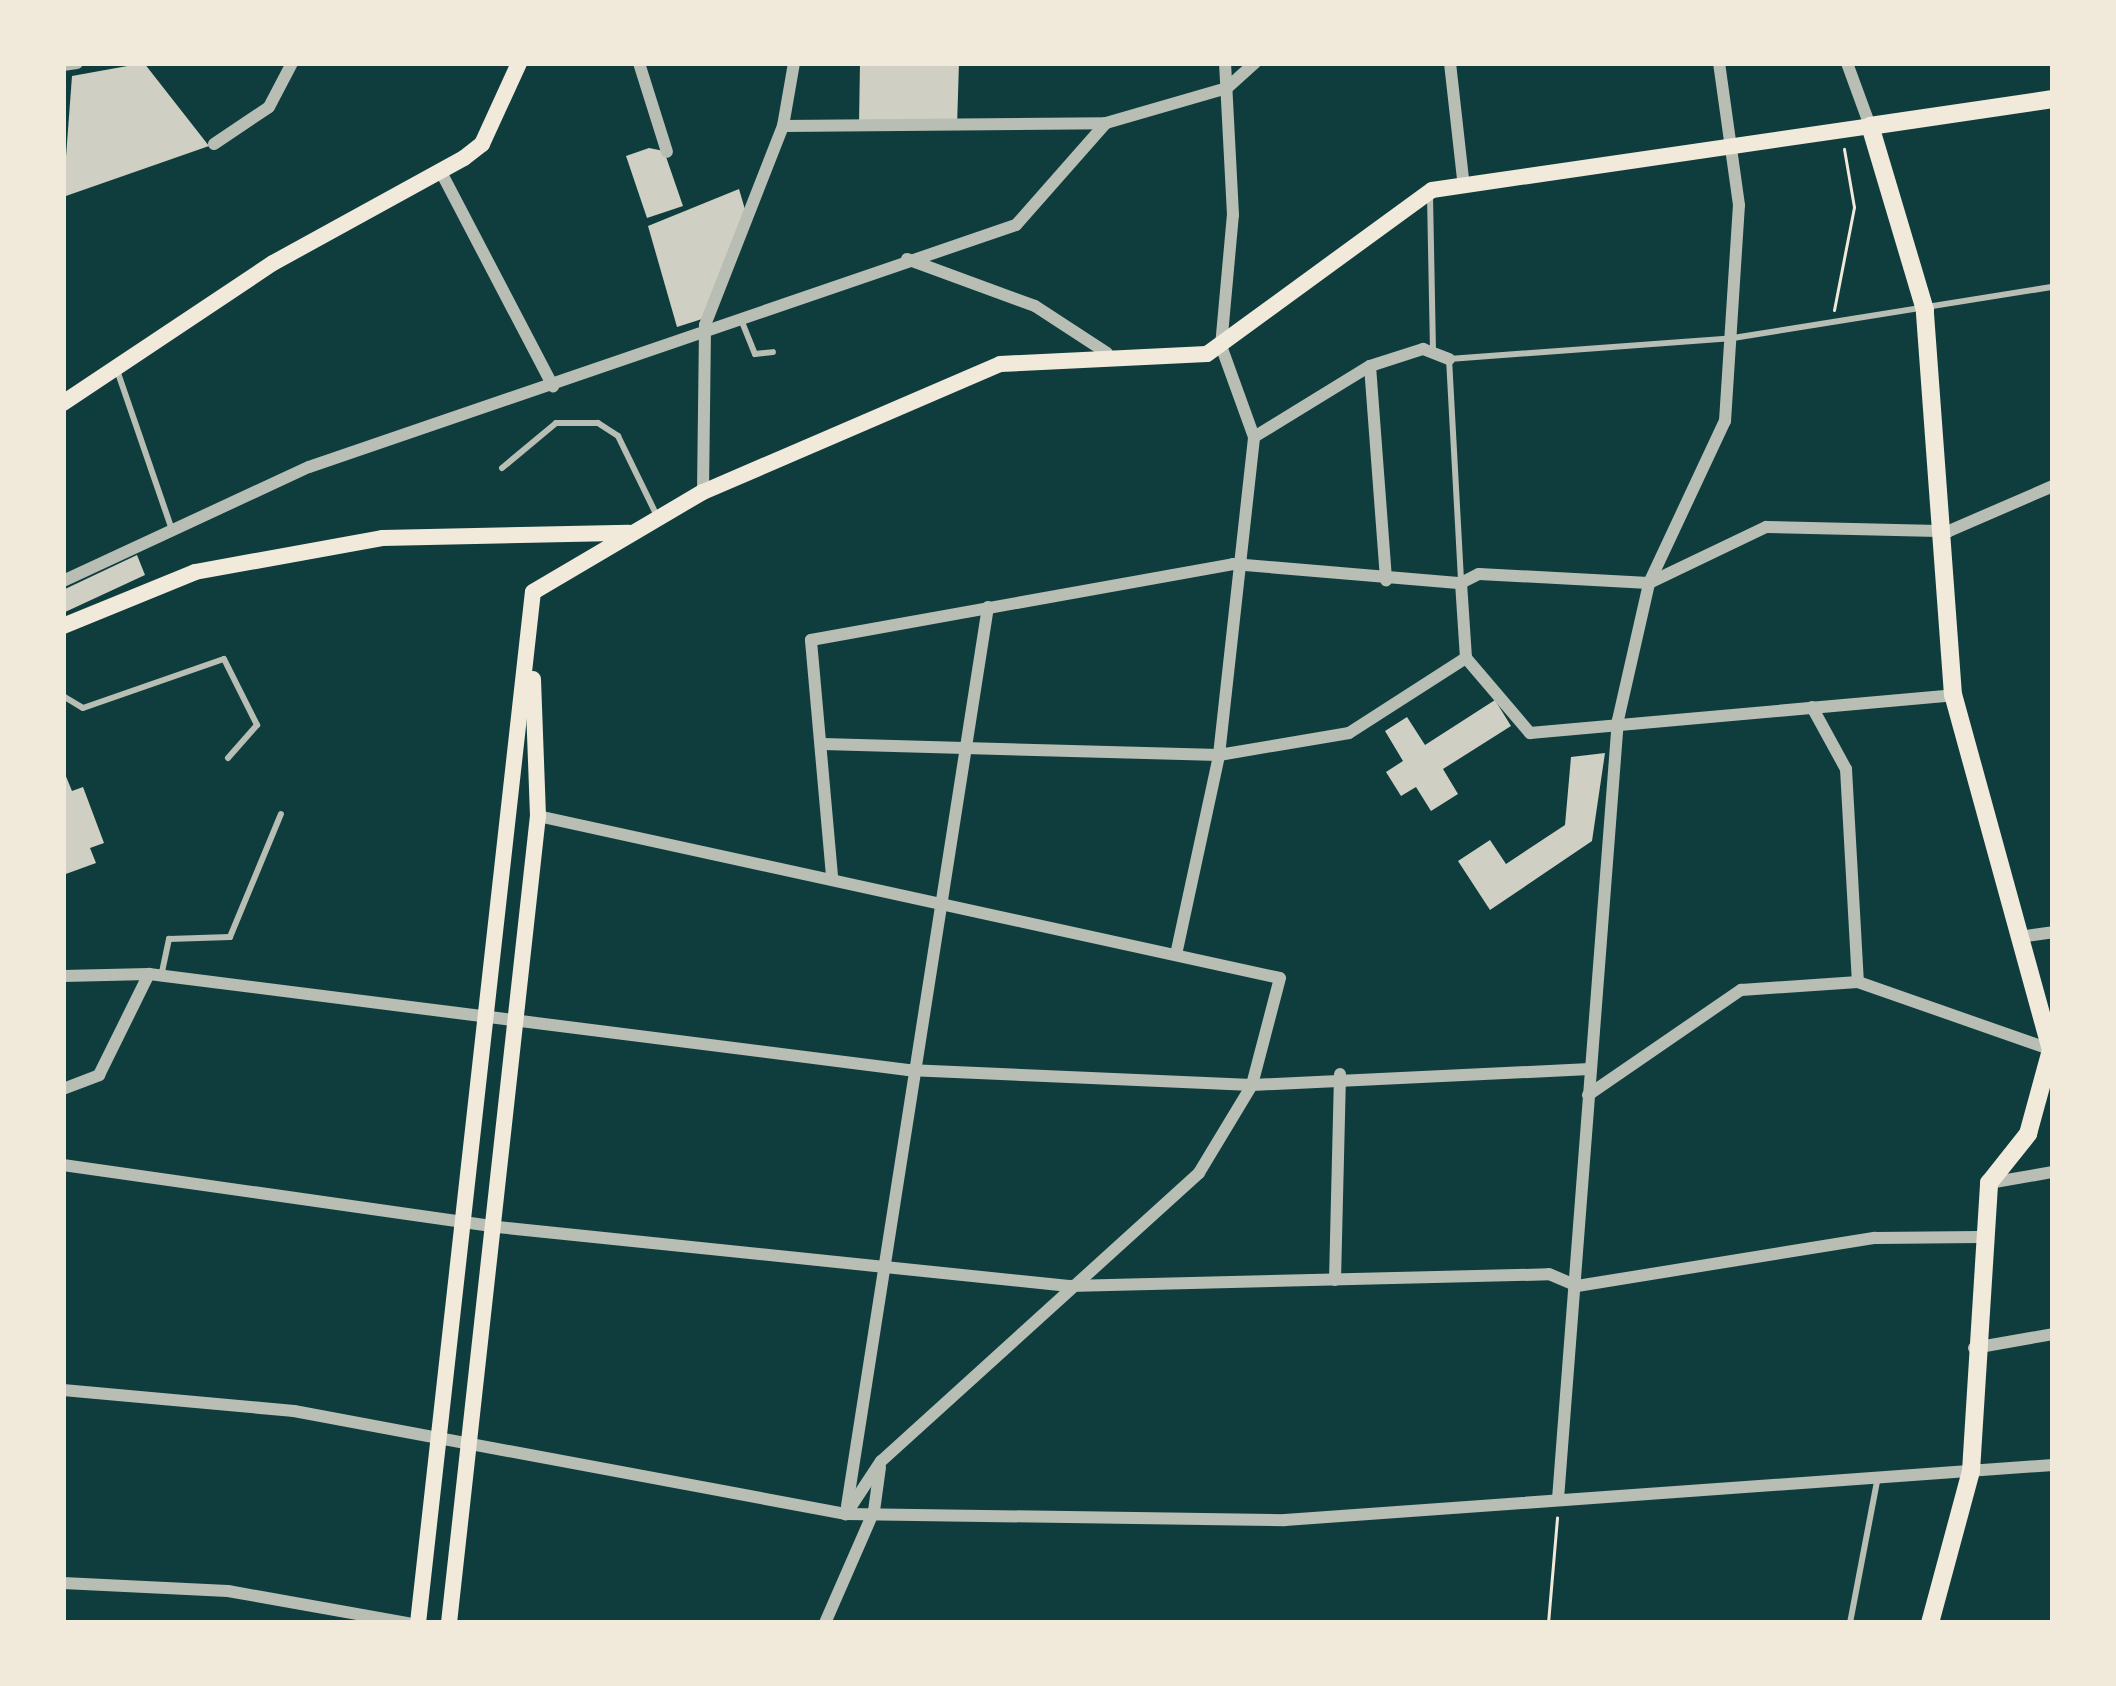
<!DOCTYPE html>
<html>
<head>
<meta charset="utf-8">
<style>
	body { margin:0 }
	#map { position:relative; width:2116px; height:1686px; overflow:hidden; background:#0f3d3e; font-family:Manrope,sans-serif }
	div>[style] { position:absolute }
	.building>* { inset:0; background:#cfcfc3 }
	.path>* { height:3px; margin:-1.5px; padding:0 1.5px; transform-origin:1.5px; border-radius:1.5px; background:#f1e9da }
	.service>* { height:6px; margin:-3px; padding:0 3px; transform-origin:3px; border-radius:3px; background:#b8beb3 }
	.minor>* { height:12px; margin:-6px; padding:0 6px; transform-origin:6px; border-radius:6px; background:#b8beb3 }
	.secondary>* { height:16px; margin:-8px; padding:0 8px; transform-origin:8px; border-radius:8px; background:#f1e9da }
	.primary>* { height:18px; margin:-9px; padding:0 9px; transform-origin:9px; border-radius:9px; background:#f1e9da }
	span { translate:-50% -50%; white-space:nowrap; text-align:center; line-height:1.15; -webkit-text-stroke:9px #f1e9da; paint-order:stroke }
	.frame { position:absolute; inset:0; border:66px solid #f1e9da; pointer-events:none }
</style>
</head>
<body>
<div id="map">
	<div class="building">
		<div style="clip-path:polygon(144px 63px,209px 146px,63px 197px,72px 76px)"></div>
		<div style="clip-path:polygon(860px 63px,959px 63px,957px 126px,859px 124px)"></div>
		<div style="clip-path:polygon(649px 148px,664px 151px,683px 206px,647px 218px,626px 156px)"></div>
		<div style="clip-path:polygon(739px 189px,746px 213px,702px 319px,677px 327px,648px 226px)"></div>
		<div style="clip-path:polygon(137px 555px,145px 575px,63px 613px,63px 590px)"></div>
		<div style="clip-path:polygon(1495px 700px,1511px 726px,1443px 769px,1458px 794px,1431px 811px,1416px 787px,1401px 796px,1386px 772px,1403px 761px,1385px 731px,1407px 717px,1425px 745px)"></div>
		<div style="clip-path:polygon(1605px 753px,1592px 841px,1490px 910px,1458px 861px,1490px 840px,1506px 864px,1565px 825px,1571px 757px)"></div>
		<div style="clip-path:polygon(63px 769px,72px 791px,83px 787px,104px 843px,90px 848px,96px 863px,63px 875px)"></div>
	</div>
	<div class="path">
		<div style="left:1834px;top:310px;width:105px;rotate:-79deg"></div>
		<div style="left:1854px;top:207px;width:59px;rotate:-99.8deg"></div>
		<div style="left:1548px;top:1623px;width:106px;rotate:-85.1deg"></div>
	</div>
	<div class="service">
		<div style="left:1430px;top:195px;width:154px;rotate:88.9deg"></div>
		<div style="left:740px;top:317px;width:40px;rotate:68deg"></div>
		<div style="left:755px;top:354px;width:18px;rotate:-6deg"></div>
		<div style="left:118px;top:373px;width:166px;rotate:71deg"></div>
		<div style="left:502px;top:468px;width:70px;rotate:-39.8deg"></div>
		<div style="left:556px;top:423px;width:42px"></div>
		<div style="left:598px;top:423px;width:24px;rotate:33deg"></div>
		<div style="left:618px;top:436px;width:89px;rotate:64deg"></div>
		<div style="left:1461px;top:580px;width:221px;rotate:-93.1deg"></div>
		<div style="left:1449px;top:359px;width:285px;rotate:-4.2deg"></div>
		<div style="left:1733px;top:338px;width:324px;rotate:-9.1deg"></div>
		<div style="left:63px;top:696px;width:23px;rotate:31deg"></div>
		<div style="left:83px;top:708px;width:149px;rotate:-19.2deg"></div>
		<div style="left:224px;top:659px;width:74px;rotate:63.4deg"></div>
		<div style="left:257px;top:725px;width:44px;rotate:131.3deg"></div>
		<div style="left:162px;top:972px;width:34px;rotate:-78deg"></div>
		<div style="left:169px;top:939px;width:61px;rotate:-1.9deg"></div>
		<div style="left:230px;top:937px;width:133px;rotate:-67.5deg"></div>
		<div style="left:1850px;top:1623px;width:145px;rotate:-79.2deg"></div>
	</div>
	<div class="minor">
		<div style="left:639px;top:63px;width:93px;rotate:72.5deg"></div>
		<div style="left:1450px;top:63px;width:117px;rotate:83.6deg"></div>
		<div style="left:1847px;top:63px;width:67px;rotate:69.9deg"></div>
		<div style="left:63px;top:65px;width:14px;rotate:-8deg"></div>
		<div style="left:783px;top:126px;width:323px;rotate:-0.5deg"></div>
		<div style="left:1106px;top:123px;width:126px;rotate:-16.1deg"></div>
		<div style="left:1227px;top:88px;width:38px;rotate:-42deg"></div>
		<div style="left:214px;top:144px;width:66px;rotate:-33.9deg"></div>
		<div style="left:269px;top:107px;width:50px;rotate:-62.4deg"></div>
		<div style="left:441px;top:172px;width:242px;rotate:62.4deg"></div>
		<div style="left:907px;top:259px;width:136px;rotate:20.2deg"></div>
		<div style="left:1035px;top:306px;width:86px;rotate:33.1deg"></div>
		<div style="left:1370px;top:366px;width:215px;rotate:85.7deg"></div>
		<div style="left:1254px;top:437px;width:136px;rotate:-31.5deg"></div>
		<div style="left:1370px;top:366px;width:56px;rotate:-17.8deg"></div>
		<div style="left:1423px;top:349px;width:28px;rotate:21deg"></div>
		<div style="left:703px;top:492px;width:167px;rotate:-89.3deg"></div>
		<div style="left:705px;top:325px;width:214px;rotate:-68.6deg"></div>
		<div style="left:783px;top:126px;width:64px;rotate:-80.1deg"></div>
		<div style="left:63px;top:581px;width:271px;rotate:-24.9deg"></div>
		<div style="left:309px;top:467px;width:747px;rotate:-18.9deg"></div>
		<div style="left:1016px;top:225px;width:136px;rotate:-48.6deg"></div>
		<div style="left:1466px;top:658px;width:75px;rotate:-93.8deg"></div>
		<div style="left:1461px;top:583px;width:20px;rotate:-27deg"></div>
		<div style="left:1479px;top:574px;width:170px;rotate:3deg"></div>
		<div style="left:1649px;top:583px;width:130px;rotate:-25.6deg"></div>
		<div style="left:1766px;top:527px;width:183px;rotate:1.3deg"></div>
		<div style="left:1949px;top:531px;width:113px;rotate:-23.4deg"></div>
		<div style="left:1812px;top:707px;width:71px;rotate:61.3deg"></div>
		<div style="left:1846px;top:769px;width:213px;rotate:86.8deg"></div>
		<div style="left:823px;top:744px;width:396px;rotate:1.6deg"></div>
		<div style="left:1219px;top:755px;width:132px;rotate:-9.6deg"></div>
		<div style="left:1349px;top:733px;width:139px;rotate:-32.7deg"></div>
		<div style="left:1466px;top:658px;width:99px;rotate:49.5deg"></div>
		<div style="left:1530px;top:733px;width:425px;rotate:-5.1deg"></div>
		<div style="left:538px;top:816px;width:759px;rotate:12.32deg"></div>
		<div style="left:1280px;top:978px;width:111px;rotate:104.7deg"></div>
		<div style="left:1252px;top:1085px;width:103px;rotate:121.1deg"></div>
		<div style="left:1199px;top:1173px;width:429px;rotate:137.8deg"></div>
		<div style="left:881px;top:1461px;width:64px;rotate:123.4deg"></div>
		<div style="left:832px;top:876px;width:237px;rotate:-95.1deg"></div>
		<div style="left:811px;top:640px;width:429px;rotate:-10.2deg"></div>
		<div style="left:1233px;top:564px;width:229px;rotate:4.8deg"></div>
		<div style="left:2026px;top:936px;width:27px;rotate:-8deg"></div>
		<div style="left:1177px;top:950px;width:199px;rotate:-77.8deg"></div>
		<div style="left:1219px;top:755px;width:320px;rotate:-83.7deg"></div>
		<div style="left:1254px;top:437px;width:97px;rotate:-109.9deg"></div>
		<div style="left:1221px;top:346px;width:132px;rotate:-84.8deg"></div>
		<div style="left:1233px;top:215px;width:152px;rotate:-93deg"></div>
		<div style="left:63px;top:976px;width:86px;rotate:-1.3deg"></div>
		<div style="left:149px;top:974px;width:765px;rotate:7.21deg"></div>
		<div style="left:908px;top:1070px;width:344px;rotate:2.5deg"></div>
		<div style="left:1252px;top:1085px;width:338px;rotate:-2.7deg"></div>
		<div style="left:63px;top:1089px;width:39px;rotate:-21deg"></div>
		<div style="left:99px;top:1075px;width:113px;rotate:-63.7deg"></div>
		<div style="left:1588px;top:1095px;width:186px;rotate:-34.5deg"></div>
		<div style="left:1741px;top:990px;width:117px;rotate:-3.9deg"></div>
		<div style="left:1858px;top:982px;width:206px;rotate:19.3deg"></div>
		<div style="left:63px;top:1165px;width:438px;rotate:8.1deg"></div>
		<div style="left:497px;top:1227px;width:575px;rotate:5.89deg"></div>
		<div style="left:1069px;top:1286px;width:480px;rotate:-1.4deg"></div>
		<div style="left:1549px;top:1274px;width:30px;rotate:23deg"></div>
		<div style="left:1577px;top:1286px;width:302px;rotate:-9.2deg"></div>
		<div style="left:1875px;top:1238px;width:104px;rotate:-0.6deg"></div>
		<div style="left:1989px;top:1183px;width:65px;rotate:-9.8deg"></div>
		<div style="left:1335px;top:1280px;width:206px;rotate:-88.6deg"></div>
		<div style="left:1974px;top:1348px;width:80px;rotate:-10deg"></div>
		<div style="left:63px;top:1390px;width:232px;rotate:5.2deg"></div>
		<div style="left:294px;top:1411px;width:562px;rotate:10.57deg"></div>
		<div style="left:846px;top:1514px;width:439px;rotate:0.8deg"></div>
		<div style="left:1285px;top:1520px;width:770px;rotate:-4.1deg"></div>
		<div style="left:1558px;top:1499px;width:781px;rotate:-85.6deg"></div>
		<div style="left:1618px;top:720px;width:140px;rotate:-77.2deg"></div>
		<div style="left:1649px;top:583px;width:179px;rotate:-64.9deg"></div>
		<div style="left:1725px;top:421px;width:216px;rotate:-86.3deg"></div>
		<div style="left:1739px;top:205px;width:143px;rotate:-98deg"></div>
		<div style="left:847px;top:1506px;width:910px;rotate:-81.09deg"></div>
		<div style="left:63px;top:1583px;width:165px;rotate:2.8deg"></div>
		<div style="left:228px;top:1591px;width:183px;rotate:10.1deg"></div>
		<div style="left:825px;top:1623px;width:122px;rotate:-66.4deg"></div>
		<div style="left:874px;top:1511px;width:44px;rotate:-82.2deg"></div>
	</div>
	<div class="secondary">
		<div style="left:63px;top:403px;width:252px;rotate:-33.7deg"></div>
		<div style="left:273px;top:263px;width:218px;rotate:-28.8deg"></div>
		<div style="left:464px;top:158px;width:23px;rotate:-38deg"></div>
		<div style="left:482px;top:144px;width:89px;rotate:-65.4deg"></div>
		<div style="left:63px;top:626px;width:143px;rotate:-22.2deg"></div>
		<div style="left:195px;top:572px;width:190px;rotate:-10.3deg"></div>
		<div style="left:382px;top:538px;width:247px;rotate:-1.2deg"></div>
		<div style="left:418px;top:1623px;width:1037px;rotate:-83.64deg"></div>
		<div style="left:533px;top:592px;width:197px;rotate:-30.5deg"></div>
		<div style="left:703px;top:492px;width:323px;rotate:-23.3deg"></div>
		<div style="left:1000px;top:364px;width:207px;rotate:-2.8deg"></div>
		<div style="left:1207px;top:354px;width:278px;rotate:-36.1deg"></div>
		<div style="left:1432px;top:190px;width:443px;rotate:-8.3deg"></div>
		<div style="left:449px;top:1623px;width:812px;rotate:-83.71deg"></div>
		<div style="left:538px;top:816px;width:137px;rotate:-92.1deg"></div>
	</div>
	<div class="primary">
		<div style="left:1930px;top:1623px;width:157px;rotate:-74.9deg"></div>
		<div style="left:1971px;top:1471px;width:289px;rotate:-86.4deg"></div>
		<div style="left:1989px;top:1183px;width:63px;rotate:-51.5deg"></div>
		<div style="left:2028px;top:1134px;width:87px;rotate:-74.7deg"></div>
		<div style="left:2051px;top:1050px;width:368px;rotate:-105.4deg"></div>
		<div style="left:1953px;top:695px;width:386px;rotate:-94.2deg"></div>
		<div style="left:1925px;top:310px;width:192px;rotate:-106.6deg"></div>
		<div style="left:1870px;top:126px;width:185px;rotate:-8.4deg"></div>
	</div>
	<div class="frame"></div>
</div>
</body>
</html>
